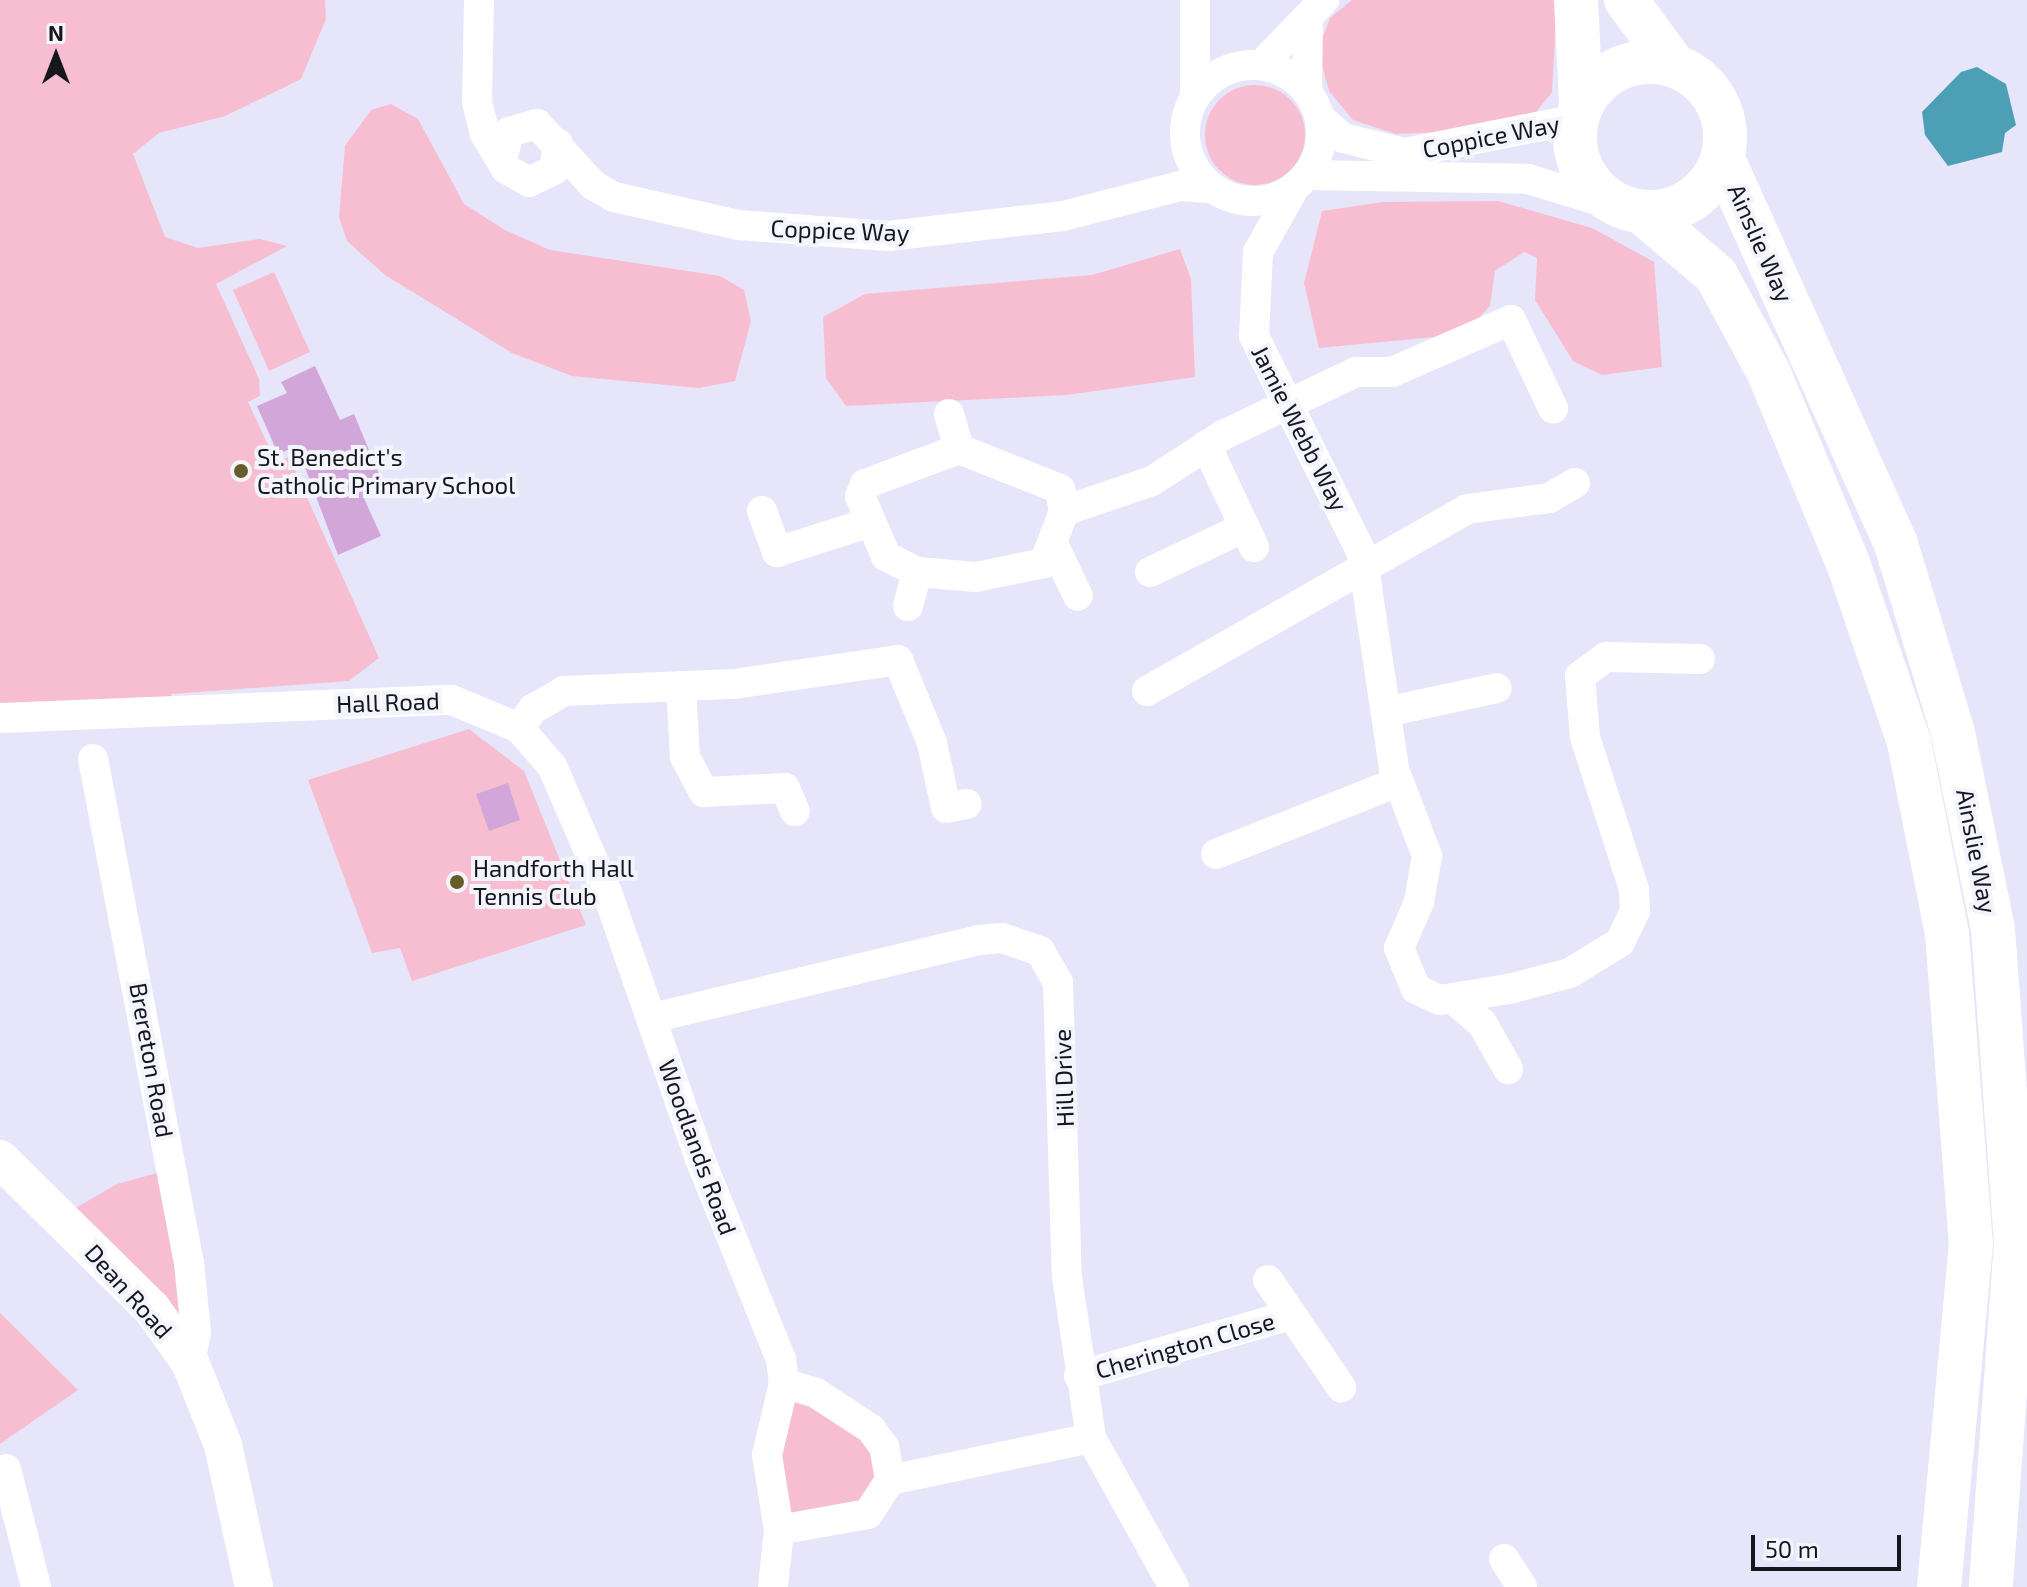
<!DOCTYPE html>
<html>
<head>
<meta charset="utf-8">
<style>
	body { margin:0 }
	#map { position:relative; width:2027px; height:1587px; overflow:hidden; background:#e6e5fa; font-family:"Exo 2",sans-serif }
	div>[style] { position:absolute }
	.green>* { inset:0; background:#f7bed1 }
	.round { border-radius:50% }
	.water>* { inset:0; background:#4c9fb5 }
	.building>* { inset:0; background:#d2a6d9 }
	.minor>* { height:30px; margin:-15px; padding:0 15px; transform-origin:15px; border-radius:15px; background:#fff }
	.minor>.ring { margin:-15px; padding:0; box-sizing:content-box; background:none; border:30px solid #fff; border-radius:50% }
	.major>* { height:38px; margin:-19px; padding:0 19px; transform-origin:19px; border-radius:19px; background:#fff }
	.highway>* { height:44px; margin:-22px; padding:0 22px; transform-origin:22px; border-radius:22px; background:#fff }
	.highway>.ring { margin:-22px; padding:0; box-sizing:content-box; background:none; border:44px solid #fff; border-radius:50% }
	.dots>* { width:22px; height:22px; translate:-50% -50%; box-sizing:border-box; border:4px solid #f4f4fc; border-radius:50% }
	span { translate:-50% -50%; white-space:nowrap; text-align:center; line-height:1.15; -webkit-text-stroke:8px #f4f4fc; paint-order:stroke }
	.street-label { font-size:24px; color:#16161d }
	.poi-label { font-size:24px; color:#16161d }
	.left { translate:0 -50%; text-align:left }
	.north { position:absolute; left:16px; top:16px; width:80px; height:80px; -webkit-text-stroke:6px #f4f4fc; paint-order:stroke; rotate:0deg; font-size:22px; font-weight:700; line-height:32px; text-align:center; color:#16161d }
	.north::after { content:''; display:block; margin:auto; width:28px; height:36px; background:#16161d; clip-path:polygon(50% 0,100% 100%,50% 72%,0 100%) }
	.scale { position:absolute; left:1751px; top:1535px; width:150px; height:36px; box-sizing:border-box; border:4px solid #16161d; border-top:0; padding-left:10px; font-size:24px; line-height:28px; white-space:nowrap; color:#16161d; -webkit-text-stroke:6px #f4f4fc; paint-order:stroke }
</style>
</head>
<body>
<div id="map">
	<div class="green">
		<div style="clip-path:polygon(0 0,325px 0,326px 19px,301px 79px,225px 116px,159px 133px,133px 154px,165px 237px,198px 248px,260px 239px,287px 246px,216px 284px,259px 379px,260px 396px,248px 402px,276px 462px,289px 457px,379px 658px,349px 681px,171px 694px,177px 708px,0 718px)"></div>
		<div style="clip-path:polygon(1352px 0,1557px 0,1552px 92px,1534px 115px,1442px 132px,1396px 134px,1353px 120px,1329px 91px,1318px 50px,1330px 18px)"></div>
		<div class="round" style="left:1205px;top:85px;width:100px;height:100px"></div>
		<div style="clip-path:polygon(391px 104px,418px 119px,464px 204px,505px 230px,550px 250px,720px 276px,744px 290px,751px 321px,735px 381px,699px 388px,572px 376px,512px 353px,385px 275px,347px 241px,339px 217px,345px 146px,371px 110px)"></div>
		<div style="clip-path:polygon(1498px 201px,1592px 228px,1654px 262px,1662px 367px,1602px 375px,1573px 361px,1535px 300px,1537px 258px,1524px 252px,1495px 271px,1490px 306px,1472px 325px,1445px 336px,1319px 348px,1304px 283px,1322px 211px,1383px 202px)"></div>
		<div style="clip-path:polygon(1180px 249px,1191px 279px,1195px 377px,1067px 395px,846px 406px,826px 378px,823px 317px,865px 294px,1092px 275px)"></div>
		<div style="clip-path:polygon(274px 272px,310px 352px,269px 371px,233px 290px)"></div>
		<div style="clip-path:polygon(469px 729px,524px 771px,586px 925px,412px 981px,400px 948px,372px 953px,308px 780px)"></div>
		<div style="clip-path:polygon(172px 1169px,196px 1332px,60px 1217px,117px 1184px)"></div>
		<div style="clip-path:polygon(0 1313px,78px 1390px,0 1444px)"></div>
		<div style="clip-path:polygon(784px 1383px,871px 1429px,881px 1500px,779px 1530px)"></div>
	</div>
	<div class="water">
		<div style="clip-path:polygon(1977px 67px,2006px 84px,2016px 125px,2005px 133px,2002px 152px,1948px 166px,1925px 135px,1922px 112px,1961px 72px)"></div>
	</div>
	<div class="building">
		<div style="clip-path:polygon(315px 366px,340px 420px,354px 414px,384px 486px,363px 496px,381px 536px,338px 555px,297px 446px,278px 454px,257px 406px,287px 393px,281px 382px)"></div>
		<div style="clip-path:polygon(508px 783px,520px 820px,489px 831px,476px 794px)"></div>
	</div>
	<div class="minor">
		<div style="left:479px;top:0;width:102px;rotate:91.1deg"></div>
		<div style="left:477px;top:102px;width:33px;rotate:76deg"></div>
		<div style="left:485px;top:134px;width:41px;rotate:59deg"></div>
		<div style="left:506px;top:169px;width:26px;rotate:29deg"></div>
		<div style="left:529px;top:182px;width:28px;rotate:-26deg"></div>
		<div style="left:554px;top:170px;width:27px;rotate:-82deg"></div>
		<div class="ring" style="left:1185px;top:65px;width:106px;height:106px"></div>
		<div style="left:1261px;top:65px;width:91px;rotate:-45.9deg"></div>
		<div style="left:1307px;top:91px;width:73px;rotate:-89.2deg"></div>
		<div style="left:1195px;top:97px;width:97px;rotate:-90deg"></div>
		<div style="left:1320px;top:118px;width:30px;rotate:41deg"></div>
		<div style="left:1343px;top:138px;width:64px;rotate:13.6deg"></div>
		<div style="left:1405px;top:153px;width:174px;rotate:-11.2deg"></div>
		<div style="left:502px;top:160px;width:29px;rotate:-76deg"></div>
		<div style="left:509px;top:132px;width:29px;rotate:-16deg"></div>
		<div style="left:537px;top:124px;width:83px;rotate:47.4deg"></div>
		<div style="left:593px;top:185px;width:24px;rotate:30deg"></div>
		<div style="left:614px;top:197px;width:127px;rotate:12.7deg"></div>
		<div style="left:738px;top:225px;width:150px;rotate:4.2deg"></div>
		<div style="left:888px;top:236px;width:176px;rotate:-6.5deg"></div>
		<div style="left:1063px;top:216px;width:121px;rotate:-14.4deg"></div>
		<div style="left:1180px;top:186px;width:31px;rotate:4deg"></div>
		<div style="left:1308px;top:175px;width:220px;rotate:1deg"></div>
		<div style="left:1528px;top:179px;width:93px;rotate:16.9deg"></div>
		<div style="left:1293px;top:190px;width:71px;rotate:119.4deg"></div>
		<div style="left:1258px;top:252px;width:84px;rotate:92.7deg"></div>
		<div style="left:1254px;top:336px;width:243px;rotate:63.6deg"></div>
		<div style="left:1362px;top:554px;width:217px;rotate:81.5deg"></div>
		<div style="left:1394px;top:769px;width:93px;rotate:69.2deg"></div>
		<div style="left:1427px;top:856px;width:47px;rotate:99.9deg"></div>
		<div style="left:1419px;top:902px;width:50px;rotate:113.5deg"></div>
		<div style="left:1399px;top:948px;width:44px;rotate:67.5deg"></div>
		<div style="left:1416px;top:989px;width:26px;rotate:25deg"></div>
		<div style="left:1440px;top:1000px;width:70px;rotate:-9.1deg"></div>
		<div style="left:1509px;top:989px;width:63px;rotate:-14.7deg"></div>
		<div style="left:1570px;top:973px;width:59px;rotate:-31.8deg"></div>
		<div style="left:1620px;top:942px;width:34px;rotate:-64deg"></div>
		<div style="left:1635px;top:911px;width:22px;rotate:-93deg"></div>
		<div style="left:1634px;top:889px;width:160px;rotate:-107.9deg"></div>
		<div style="left:1585px;top:737px;width:61px;rotate:-94.7deg"></div>
		<div style="left:1580px;top:676px;width:32px;rotate:-36deg"></div>
		<div style="left:1606px;top:657px;width:94px;rotate:1.2deg"></div>
		<div style="left:949px;top:414px;width:36px;rotate:74deg"></div>
		<div style="left:1206px;top:445px;width:113px;rotate:64.8deg"></div>
		<div style="left:959px;top:449px;width:109px;rotate:21.6deg"></div>
		<div style="left:1060px;top:489px;width:22px;rotate:80deg"></div>
		<div style="left:1064px;top:511px;width:56px;rotate:111deg"></div>
		<div style="left:1044px;top:563px;width:69px;rotate:168.4deg"></div>
		<div style="left:976px;top:577px;width:59px;rotate:-175.2deg"></div>
		<div style="left:917px;top:572px;width:35px;rotate:-153deg"></div>
		<div style="left:886px;top:556px;width:65px;rotate:-113.4deg"></div>
		<div style="left:860px;top:496px;width:13px;rotate:-67deg"></div>
		<div style="left:865px;top:484px;width:100px;rotate:-20.4deg"></div>
		<div style="left:762px;top:511px;width:44px;rotate:69.9deg"></div>
		<div style="left:777px;top:552px;width:96px;rotate:-17.7deg"></div>
		<div style="left:1064px;top:511px;width:93px;rotate:-18.8deg"></div>
		<div style="left:1152px;top:481px;width:85px;rotate:-32.9deg"></div>
		<div style="left:1223px;top:435px;width:147px;rotate:-25.3deg"></div>
		<div style="left:1356px;top:372px;width:36px"></div>
		<div style="left:1392px;top:372px;width:130px;rotate:-23.6deg"></div>
		<div style="left:1511px;top:320px;width:98px;rotate:64.5deg"></div>
		<div style="left:1054px;top:546px;width:55px;rotate:64.4deg"></div>
		<div style="left:1150px;top:572px;width:105px;rotate:-25.3deg"></div>
		<div style="left:908px;top:606px;width:35px;rotate:-75deg"></div>
		<div style="left:681px;top:686px;width:71px;rotate:86.8deg"></div>
		<div style="left:685px;top:757px;width:40px;rotate:62deg"></div>
		<div style="left:704px;top:792px;width:81px;rotate:-2.8deg"></div>
		<div style="left:785px;top:788px;width:25px;rotate:67deg"></div>
		<div style="left:1147px;top:691px;width:368px;rotate:-29.6deg"></div>
		<div style="left:1467px;top:509px;width:83px;rotate:-7.6deg"></div>
		<div style="left:1549px;top:498px;width:30px;rotate:-30deg"></div>
		<div style="left:1390px;top:711px;width:109px;rotate:-12.1deg"></div>
		<div style="left:0;top:718px;width:452px;rotate:-2.3deg"></div>
		<div style="left:452px;top:700px;width:73px;rotate:22.7deg"></div>
		<div style="left:519px;top:728px;width:50px;rotate:49deg"></div>
		<div style="left:552px;top:766px;width:141px;rotate:66.5deg"></div>
		<div style="left:608px;top:895px;width:280px;rotate:70.8deg"></div>
		<div style="left:700px;top:1159px;width:216px;rotate:68deg"></div>
		<div style="left:781px;top:1359px;width:24px;rotate:83deg"></div>
		<div style="left:784px;top:1383px;width:74px;rotate:103.3deg"></div>
		<div style="left:767px;top:1455px;width:76px;rotate:80.9deg"></div>
		<div style="left:779px;top:1530px;width:57px;rotate:96deg"></div>
		<div style="left:519px;top:728px;width:24px;rotate:-54deg"></div>
		<div style="left:533px;top:709px;width:36px;rotate:-30deg"></div>
		<div style="left:564px;top:691px;width:170px;rotate:-2.4deg"></div>
		<div style="left:734px;top:684px;width:166px;rotate:-8.3deg"></div>
		<div style="left:898px;top:660px;width:90px;rotate:67.7deg"></div>
		<div style="left:932px;top:743px;width:66px;rotate:77.8deg"></div>
		<div style="left:946px;top:808px;width:21px;rotate:-11deg"></div>
		<div style="left:93px;top:759px;width:513px;rotate:79.22deg"></div>
		<div style="left:189px;top:1263px;width:69px;rotate:84.2deg"></div>
		<div style="left:196px;top:1332px;width:31px;rotate:101deg"></div>
		<div style="left:1216px;top:854px;width:196px;rotate:-21.6deg"></div>
		<div style="left:1453px;top:999px;width:38px;rotate:40deg"></div>
		<div style="left:1482px;top:1023px;width:53px;rotate:60.5deg"></div>
		<div style="left:652px;top:1018px;width:336px;rotate:-13.4deg"></div>
		<div style="left:979px;top:940px;width:23px;rotate:-5deg"></div>
		<div style="left:1002px;top:938px;width:40px;rotate:18.9deg"></div>
		<div style="left:1040px;top:951px;width:36px;rotate:60deg"></div>
		<div style="left:1058px;top:982px;width:295px;rotate:88.3deg"></div>
		<div style="left:1067px;top:1277px;width:163px;rotate:81.5deg"></div>
		<div style="left:1091px;top:1438px;width:171px;rotate:60.9deg"></div>
		<div style="left:1268px;top:1280px;width:130px;rotate:55.7deg"></div>
		<div style="left:1079px;top:1376px;width:221px;rotate:-16.1deg"></div>
		<div style="left:6px;top:1469px;width:122px;rotate:75.7deg"></div>
		<div style="left:890px;top:1480px;width:205px;rotate:-11.8deg"></div>
		<div style="left:779px;top:1530px;width:90px;rotate:-10.2deg"></div>
		<div style="left:868px;top:1514px;width:40px;rotate:-57.1deg"></div>
		<div style="left:890px;top:1480px;width:34px;rotate:-100deg"></div>
		<div style="left:884px;top:1447px;width:22px;rotate:-126deg"></div>
		<div style="left:871px;top:1429px;width:66px;rotate:-146.8deg"></div>
		<div style="left:816px;top:1393px;width:34px;rotate:-163deg"></div>
		<div style="left:1504px;top:1559px;width:33px;rotate:57deg"></div>
	</div>
	<div class="major">
		<div style="left:0;top:1159px;width:214px;rotate:44.6deg"></div>
		<div style="left:152px;top:1309px;width:65px;rotate:54.4deg"></div>
		<div style="left:190px;top:1362px;width:89px;rotate:68.3deg"></div>
		<div style="left:223px;top:1445px;width:145px;rotate:77.7deg"></div>
	</div>
	<div class="highway">
		<div style="left:1576px;top:0;width:104px;rotate:87.2deg"></div>
		<div style="left:1626px;top:0;width:81px;rotate:53.6deg"></div>
		<div class="ring" style="left:1575px;top:62px;width:106px;height:106px"></div>
		<div style="left:1723px;top:159px;width:422px;rotate:65.8deg"></div>
		<div style="left:1896px;top:544px;width:197px;rotate:73.2deg"></div>
		<div style="left:1953px;top:733px;width:200px;rotate:78.5deg"></div>
		<div style="left:1993px;top:929px;width:315px;rotate:85.8deg"></div>
		<div style="left:2016px;top:1243px;width:345px;rotate:94.2deg"></div>
		<div style="left:1643px;top:213px;width:96px;rotate:40.3deg"></div>
		<div style="left:1716px;top:275px;width:109px;rotate:61.6deg"></div>
		<div style="left:1768px;top:371px;width:208px;rotate:67.4deg"></div>
		<div style="left:1848px;top:563px;width:189px;rotate:71.2deg"></div>
		<div style="left:1909px;top:742px;width:196px;rotate:78.8deg"></div>
		<div style="left:1947px;top:934px;width:310px;rotate:85.6deg"></div>
		<div style="left:1971px;top:1243px;width:345px;rotate:95.3deg"></div>
	</div>
	<div class="dots">
		<div style="left:241px;top:471px;background:#655d29"></div>
		<div style="left:457px;top:882px;background:#655d29"></div>
	</div>
	<div class="street-label">
		<span style="left:1491px;top:136px;rotate:-11deg">Coppice Way</span>
		<span style="left:840px;top:230px;rotate:2deg">Coppice Way</span>
		<span style="left:1761px;top:243px;rotate:66deg">Ainslie Way</span>
		<span style="left:1300px;top:428px;rotate:63deg">Jamie Webb Way</span>
		<span style="left:388px;top:702px;rotate:-2deg">Hall Road</span>
		<span style="left:1977px;top:851px;rotate:79deg">Ainslie Way</span>
		<span style="left:152px;top:1060px;rotate:80deg">Brereton Road</span>
		<span style="left:1063px;top:1078px;rotate:-92deg">Hill Drive</span>
		<span style="left:698px;top:1147px;rotate:70deg">Woodlands Road</span>
		<span style="left:129px;top:1291px;rotate:48deg">Dean Road</span>
		<span style="left:1185px;top:1345px;rotate:-16deg">Cherington Close</span>
	</div>
	<div class="poi-label">
		<span class="left" style="left:257px;top:471px">St. Benedict's<br>Catholic Primary School</span>
		<span class="left" style="left:473px;top:882px">Handforth Hall<br>Tennis Club</span>
	</div>
	<div class="north">N</div>
	<div class="scale">50 m</div>
</div>
</body>
</html>
